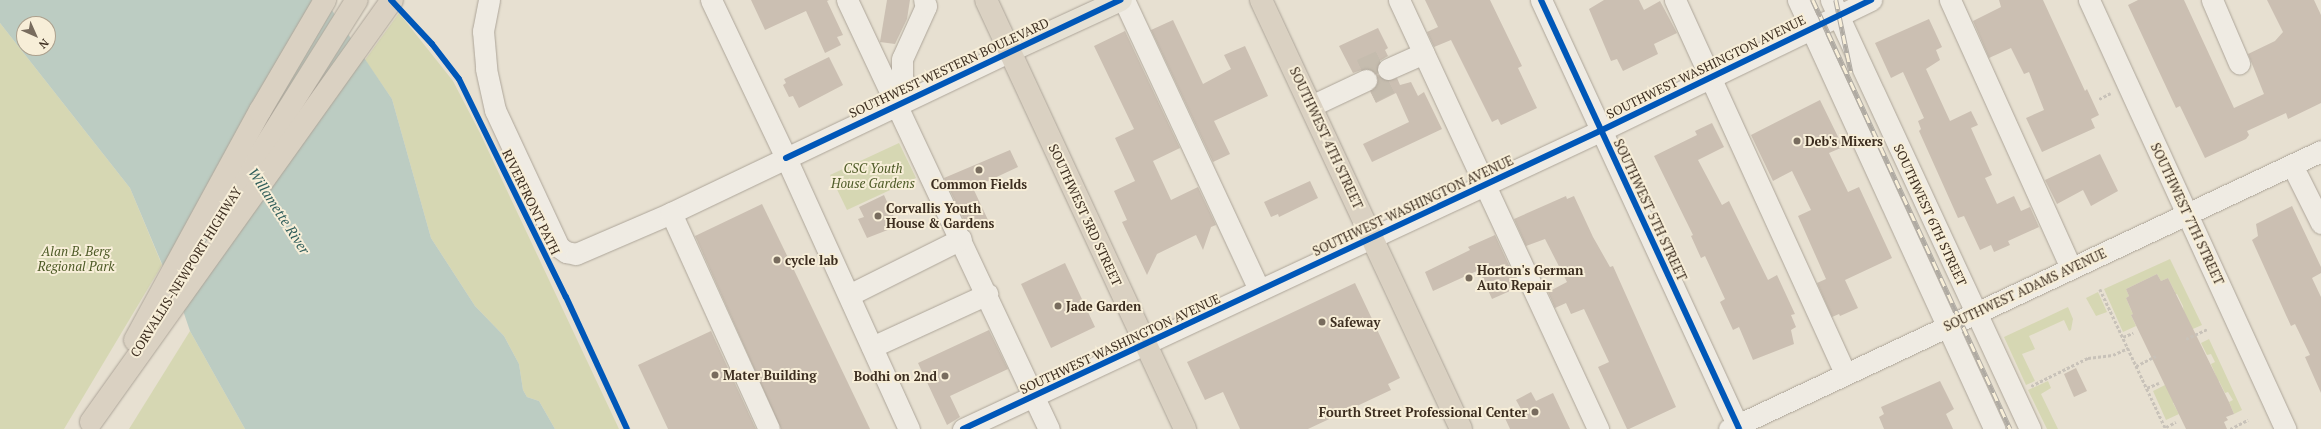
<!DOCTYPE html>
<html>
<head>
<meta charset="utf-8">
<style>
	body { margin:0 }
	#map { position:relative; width:2321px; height:429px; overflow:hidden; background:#e7e0d1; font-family:"PT Serif",serif }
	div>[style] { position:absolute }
	.green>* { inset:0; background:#d6d7b3 }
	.water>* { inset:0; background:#bcccc2 }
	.building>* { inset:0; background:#cbbfb2 }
	.minor-tunnel>* { height:21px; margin-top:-10.5px; transform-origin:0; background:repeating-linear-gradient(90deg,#c5bcae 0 21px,transparent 0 31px) }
	.path>* { height:2.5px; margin-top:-1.25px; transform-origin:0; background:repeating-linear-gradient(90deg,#c8c2b9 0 3px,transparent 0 5px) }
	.roads { filter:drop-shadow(0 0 1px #ada599) drop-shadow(0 0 1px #ada599) }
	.minor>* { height:21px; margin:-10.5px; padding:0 10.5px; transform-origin:10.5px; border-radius:10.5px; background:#efebe3 }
	.major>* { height:22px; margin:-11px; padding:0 11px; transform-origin:11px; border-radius:11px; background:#e6e1d4 }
	.highway>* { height:22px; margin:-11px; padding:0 11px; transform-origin:11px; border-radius:11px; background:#dad1c2 }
	.rail>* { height:4.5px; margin-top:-2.25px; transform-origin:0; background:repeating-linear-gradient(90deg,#f7eed8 0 9px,#afaaa2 0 18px); box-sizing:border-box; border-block:1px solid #afaaa2 }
	.cycleway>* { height:6px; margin:-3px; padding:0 3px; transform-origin:3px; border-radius:3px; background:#0057b8 }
	.dots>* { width:11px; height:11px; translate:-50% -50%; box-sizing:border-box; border:2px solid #f7eed8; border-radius:50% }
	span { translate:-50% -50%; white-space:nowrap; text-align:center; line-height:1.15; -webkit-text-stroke:4px #f7eed8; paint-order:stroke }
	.street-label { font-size:13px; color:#3d2e20 }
	.poi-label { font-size:13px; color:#3d2e20; font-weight:700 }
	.left { translate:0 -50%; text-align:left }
	.right { translate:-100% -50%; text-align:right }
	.park-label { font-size:13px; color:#4d5a26; font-style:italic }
	.water-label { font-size:14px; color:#2f5d5a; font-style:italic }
	.north { position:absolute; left:16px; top:16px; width:40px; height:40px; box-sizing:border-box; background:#f7eed8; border:1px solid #ada18e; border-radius:50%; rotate:135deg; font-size:11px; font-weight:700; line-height:16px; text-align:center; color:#3d2e20 }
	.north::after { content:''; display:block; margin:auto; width:14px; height:18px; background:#786c5e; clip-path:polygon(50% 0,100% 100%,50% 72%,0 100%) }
</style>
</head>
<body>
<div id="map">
	<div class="green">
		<div style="clip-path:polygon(399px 13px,453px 81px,480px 133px,619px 429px,555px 429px,539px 401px,527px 397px,523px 390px,519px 364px,504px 336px,475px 306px,431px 238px,392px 99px,365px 60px)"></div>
		<div style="clip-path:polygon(0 23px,130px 188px,162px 265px,64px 429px,0 429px)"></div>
		<div style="clip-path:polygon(899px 143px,916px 178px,847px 210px,830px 175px)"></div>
		<div style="clip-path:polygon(2170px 259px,2202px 325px,2186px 332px,2183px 306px,2177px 294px,2169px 297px,2175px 292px,2168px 278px,2161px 281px,2157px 274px,2126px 289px,2129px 296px,2126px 298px,2132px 312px,2139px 311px,2131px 315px,2136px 326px,2123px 332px,2104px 289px)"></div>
		<div style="clip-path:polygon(2098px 292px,2107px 312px,2096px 316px,2086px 298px)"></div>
		<div style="clip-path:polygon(2068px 307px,2073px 319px,2071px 330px,2069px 331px,2064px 320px,2029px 336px,2035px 349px,2022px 354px,2035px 381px,2026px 385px,2004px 337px)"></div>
		<div style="clip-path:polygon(190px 331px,245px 429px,129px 429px)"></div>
		<div style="clip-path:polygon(2209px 339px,2242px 410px,2234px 414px,2229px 402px,2233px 400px,2228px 392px,2225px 393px,2219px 381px,2211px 385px,2209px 379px,2216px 376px,2211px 364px,2215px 362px,2211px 354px,2207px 355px,2201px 343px)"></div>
		<div style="clip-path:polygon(2048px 381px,2051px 388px,2041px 394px,2058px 429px,2047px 429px,2028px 390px)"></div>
		<div style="clip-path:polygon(2165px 385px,2180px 399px,2173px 403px,2179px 414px,2166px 420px,2153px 391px)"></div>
	</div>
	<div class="water">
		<div style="clip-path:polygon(evenodd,0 0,325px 0,392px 99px,431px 238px,475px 306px,504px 336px,519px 364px,523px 390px,527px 397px,539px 401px,555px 429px,245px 429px,190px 331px,177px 293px,167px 276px,130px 188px,0 23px,0 0,24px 24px,48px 24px,48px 48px,24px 48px,24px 24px)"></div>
	</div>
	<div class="building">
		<div style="clip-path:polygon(751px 0,829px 0,827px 1px,843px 35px,837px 37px,841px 45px,825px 53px,806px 11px,765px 30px)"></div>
		<div style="clip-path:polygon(887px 0,910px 0,907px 19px,895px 44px,880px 42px)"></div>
		<div style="clip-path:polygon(1425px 0,1490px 0,1522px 66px,1518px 68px,1537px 108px,1501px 125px,1498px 119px,1492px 122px,1451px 40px,1434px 47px,1427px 32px,1438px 27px)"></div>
		<div style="clip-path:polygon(1604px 0,1639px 0,1644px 10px,1660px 1px,1677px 33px,1654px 44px,1658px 54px,1623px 71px,1617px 59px,1611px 61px,1589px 9px)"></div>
		<div style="clip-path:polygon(1999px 0,2043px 0,2085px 91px,2087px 89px,2099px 115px,2091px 119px,2095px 128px,2042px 152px,2026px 118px,2044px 110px,2029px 72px,2024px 74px,2011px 48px,1989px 58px,1973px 21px,2001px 7px)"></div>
		<div style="clip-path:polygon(2138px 0,2184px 0,2234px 108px,2264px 94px,2248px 54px,2275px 41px,2283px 32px,2267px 0,2314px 0,2321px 15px,2321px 103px,2288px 119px,2286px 113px,2247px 131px,2249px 135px,2246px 139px,2205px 158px,2180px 106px,2176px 108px,2128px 5px)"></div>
		<div style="clip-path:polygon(1929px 19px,1942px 47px,1936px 50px,1940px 60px,1926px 69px,1950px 121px,1971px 111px,1978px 125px,1971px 128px,1992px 175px,1985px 178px,1997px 204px,2014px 196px,2021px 211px,2030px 207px,2039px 227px,2008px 241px,2010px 245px,1994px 252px,1991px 245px,1980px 250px,1964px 216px,1958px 218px,1919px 131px,1921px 129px,1918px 121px,1924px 118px,1903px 72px,1891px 78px,1875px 43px)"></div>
		<div style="clip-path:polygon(1173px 20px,1203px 84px,1231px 69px,1224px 55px,1245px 46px,1268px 96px,1214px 121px,1230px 154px,1213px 162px,1151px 30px)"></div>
		<div style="clip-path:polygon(1378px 28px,1388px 48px,1385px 50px,1388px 56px,1378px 62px,1377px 74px,1386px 81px,1397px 78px,1400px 85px,1411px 82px,1418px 96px,1424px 92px,1442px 129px,1372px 162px,1363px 144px,1409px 122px,1396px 93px,1376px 103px,1370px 91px,1376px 86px,1377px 75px,1367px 68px,1353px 73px,1339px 46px)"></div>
		<div style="clip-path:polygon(1125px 31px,1180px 148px,1153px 161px,1171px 200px,1198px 187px,1216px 225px,1211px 227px,1203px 250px,1196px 235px,1157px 254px,1147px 275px,1122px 222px,1127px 220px,1114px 191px,1135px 181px,1115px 138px,1134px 129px,1094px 46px)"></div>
		<div style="clip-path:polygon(829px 57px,843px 85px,799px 108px,793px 96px,789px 97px,783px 85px,786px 83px,784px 79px)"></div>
		<div style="clip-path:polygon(1820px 100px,1843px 147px,1829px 153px,1848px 192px,1859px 187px,1892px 258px,1845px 280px,1858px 308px,1840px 316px,1839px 314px,1832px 317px,1817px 283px,1826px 279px,1798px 216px,1811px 210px,1792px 171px,1773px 181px,1751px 135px)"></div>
		<div style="clip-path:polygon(1712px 123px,1724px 147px,1698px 160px,1722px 205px,1729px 201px,1768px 280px,1777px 275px,1795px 314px,1791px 315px,1796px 327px,1791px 330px,1794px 344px,1753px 360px,1739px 327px,1733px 330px,1720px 302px,1725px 299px,1705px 256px,1701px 258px,1691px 236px,1693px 235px,1654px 156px,1697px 135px,1695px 131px)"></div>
		<div style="clip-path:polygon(1010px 150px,1018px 167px,973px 188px,988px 220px,969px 230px,944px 178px)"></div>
		<div style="clip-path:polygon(2100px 154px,2118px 191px,2091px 206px,2083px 190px,2057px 204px,2045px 180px)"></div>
		<div style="clip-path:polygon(1310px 181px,1318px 198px,1279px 217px,1278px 214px,1271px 217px,1264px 202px)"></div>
		<div style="clip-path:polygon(884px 195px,898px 226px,867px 238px,858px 219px,864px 217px,859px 207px)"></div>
		<div style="clip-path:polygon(1566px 196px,1567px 199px,1574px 196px,1593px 237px,1610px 267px,1613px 266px,1676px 407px,1629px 429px,1627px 429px,1598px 367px,1609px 362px,1584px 309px,1571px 314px,1566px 303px,1555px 308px,1548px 292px,1567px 282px,1545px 239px,1526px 246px,1514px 219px)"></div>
		<div style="clip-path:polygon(762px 204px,794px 270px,870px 429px,781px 429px,695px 236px)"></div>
		<div style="clip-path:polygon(2292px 206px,2321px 267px,2321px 273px,2312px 278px,2321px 297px,2321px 393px,2305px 357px,2310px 355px,2295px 324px,2291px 326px,2252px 240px,2258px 236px,2256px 224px)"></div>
		<div style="clip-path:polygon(1495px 235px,1519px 287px,1492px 299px,1479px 270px,1433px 291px,1425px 272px,1470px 250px,1468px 247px)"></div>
		<div style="clip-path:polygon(1065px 263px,1095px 327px,1051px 348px,1021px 284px)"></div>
		<div style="clip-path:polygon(2157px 274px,2161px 281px,2168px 278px,2229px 402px,2234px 414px,2226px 417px,2228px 420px,2224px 422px,2227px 429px,2186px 429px,2131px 315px,2133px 314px,2126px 298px,2129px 296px,2126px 289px)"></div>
		<div style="clip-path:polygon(1355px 283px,1400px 378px,1388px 384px,1391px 390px,1308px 429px,1240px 429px,1223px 392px,1205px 400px,1187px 362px)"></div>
		<div style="clip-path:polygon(989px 330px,1008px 369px,950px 396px,960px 417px,947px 425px,918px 363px)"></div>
		<div style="clip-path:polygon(711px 331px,756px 429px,668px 429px,638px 365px)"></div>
		<div style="clip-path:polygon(2076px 368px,2087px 391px,2074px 397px,2064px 374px)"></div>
		<div style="clip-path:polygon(1940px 381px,1954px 409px,1946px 414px,1953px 429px,1884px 429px,1879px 417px,1884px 414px,1881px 407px)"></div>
		<div style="clip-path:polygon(1531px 392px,1536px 401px,1553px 393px,1570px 429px,1510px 429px,1504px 416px,1521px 409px,1516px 400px)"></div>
	</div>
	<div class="minor-tunnel">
		<div style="left:1361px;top:69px;width:30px;rotate:-24deg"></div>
		<div style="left:1371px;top:92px;width:25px;rotate:-26deg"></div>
	</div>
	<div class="path">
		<div style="left:2099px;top:99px;width:13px;rotate:-27deg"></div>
		<div style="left:2100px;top:289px;width:155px;rotate:64.8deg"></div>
		<div style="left:2123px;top:337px;width:11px;rotate:-22deg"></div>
		<div style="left:2186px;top:339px;width:23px;rotate:-25deg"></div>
		<div style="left:2136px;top:366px;width:22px;rotate:-27deg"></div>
		<div style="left:2031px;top:386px;width:64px;rotate:-26.2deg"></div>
		<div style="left:2088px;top:358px;width:25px;rotate:-7deg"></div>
		<div style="left:2113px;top:355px;width:17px;rotate:-25deg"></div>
		<div style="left:2147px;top:388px;width:13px;rotate:-23deg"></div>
		<div style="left:2166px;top:427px;width:11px;rotate:-27deg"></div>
		<div style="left:2230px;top:429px;width:20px;rotate:-27deg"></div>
	</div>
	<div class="roads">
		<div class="minor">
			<div style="left:489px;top:0;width:32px;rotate:101deg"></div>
			<div style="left:483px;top:31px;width:38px;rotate:85deg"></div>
			<div style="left:486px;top:69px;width:42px;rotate:77.6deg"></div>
			<div style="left:495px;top:110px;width:151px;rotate:65deg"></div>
			<div style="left:559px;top:247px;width:9px;rotate:36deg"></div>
			<div style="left:566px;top:252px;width:10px;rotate:11deg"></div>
			<div style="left:576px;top:254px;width:103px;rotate:-23.3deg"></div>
			<div style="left:671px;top:213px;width:376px;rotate:-25.5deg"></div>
			<div style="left:711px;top:0;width:175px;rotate:64.6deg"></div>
			<div style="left:786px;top:158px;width:298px;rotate:65.6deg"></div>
			<div style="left:847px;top:0;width:474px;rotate:64.8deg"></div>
			<div style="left:1124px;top:0;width:320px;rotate:65deg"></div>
			<div style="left:1399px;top:0;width:473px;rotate:65.1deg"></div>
			<div style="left:1541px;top:0;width:472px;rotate:65.2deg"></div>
			<div style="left:1675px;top:0;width:410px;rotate:65.5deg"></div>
			<div style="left:1798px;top:0;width:472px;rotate:65.4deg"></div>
			<div style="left:1831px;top:0;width:473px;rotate:65.1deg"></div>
			<div style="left:1950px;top:0;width:294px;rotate:65.7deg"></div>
			<div style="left:2089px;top:0;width:472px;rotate:65.4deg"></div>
			<div style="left:2212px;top:0;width:69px;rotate:66.8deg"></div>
			<div style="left:1388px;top:69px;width:39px;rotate:-24deg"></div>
			<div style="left:912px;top:97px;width:21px;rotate:-118deg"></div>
			<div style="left:902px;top:78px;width:19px;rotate:-90deg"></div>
			<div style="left:902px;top:59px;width:58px;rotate:-65.6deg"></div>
			<div style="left:926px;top:6px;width:6px;rotate:-108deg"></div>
			<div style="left:1311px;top:106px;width:61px;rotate:-25.3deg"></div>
			<div style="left:2292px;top:165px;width:65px;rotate:63.4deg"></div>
			<div style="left:671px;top:213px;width:237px;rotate:65.6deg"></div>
			<div style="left:849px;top:295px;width:125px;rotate:-26.6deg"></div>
			<div style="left:872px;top:347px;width:127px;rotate:-24.7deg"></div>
			<div style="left:963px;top:429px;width:705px;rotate:-25.08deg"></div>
			<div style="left:1602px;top:130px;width:299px;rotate:-25.8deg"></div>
			<div style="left:1729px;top:429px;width:654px;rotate:-25.15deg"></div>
		</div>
		<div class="major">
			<div style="left:1010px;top:51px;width:122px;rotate:-24.7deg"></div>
		</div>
		<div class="highway">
			<div style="left:986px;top:0;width:473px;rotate:65.1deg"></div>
			<div style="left:1261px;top:0;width:473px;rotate:65deg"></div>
			<div style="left:220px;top:218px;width:257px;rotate:-57.9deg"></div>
			<div style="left:135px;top:340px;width:261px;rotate:-61.4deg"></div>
			<div style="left:260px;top:111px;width:129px;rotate:-59.6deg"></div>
			<div style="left:91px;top:422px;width:518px;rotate:-54.5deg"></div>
		</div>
	</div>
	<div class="rail">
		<div style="left:1813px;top:0;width:472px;rotate:65.3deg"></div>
		<div style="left:1836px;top:0;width:74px;rotate:78.2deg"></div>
	</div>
	<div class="cycleway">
		<div style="left:391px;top:0;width:60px;rotate:47deg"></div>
		<div style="left:432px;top:44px;width:44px;rotate:52.4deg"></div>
		<div style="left:459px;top:79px;width:243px;rotate:63.9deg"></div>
		<div style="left:566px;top:297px;width:145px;rotate:65.2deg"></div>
		<div style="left:1541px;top:0;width:472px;rotate:65.2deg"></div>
		<div style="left:786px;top:158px;width:370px;rotate:-25.3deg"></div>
		<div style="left:963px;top:429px;width:705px;rotate:-25.08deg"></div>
		<div style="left:1602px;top:130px;width:299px;rotate:-25.8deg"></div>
	</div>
	<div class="dots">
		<div style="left:1797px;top:141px;background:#786c5e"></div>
		<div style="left:979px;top:170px;background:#786c5e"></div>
		<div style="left:878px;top:216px;background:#786c5e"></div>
		<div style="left:777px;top:260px;background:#786c5e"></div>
		<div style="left:1469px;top:278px;background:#786c5e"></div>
		<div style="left:1058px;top:306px;background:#786c5e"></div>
		<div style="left:1322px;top:322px;background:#786c5e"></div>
		<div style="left:715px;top:375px;background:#786c5e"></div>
		<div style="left:945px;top:376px;background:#786c5e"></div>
		<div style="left:1535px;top:412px;background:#786c5e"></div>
	</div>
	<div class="street-label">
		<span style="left:1706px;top:67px;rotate:-26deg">SOUTHWEST WASHINGTON AVENUE</span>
		<span style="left:949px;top:68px;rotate:-25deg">SOUTHWEST WESTERN BOULEVARD</span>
		<span style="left:1326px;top:138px;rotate:65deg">SOUTHWEST 4TH STREET</span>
		<span style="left:531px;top:202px;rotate:64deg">RIVERFRONT PATH</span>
		<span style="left:1413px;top:206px;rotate:-25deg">SOUTHWEST WASHINGTON AVENUE</span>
		<span style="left:1650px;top:210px;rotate:65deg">SOUTHWEST 5TH STREET</span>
		<span style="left:2187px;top:214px;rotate:65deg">SOUTHWEST 7TH STREET</span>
		<span style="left:1085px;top:215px;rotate:65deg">SOUTHWEST 3RD STREET</span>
		<span style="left:1930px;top:215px;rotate:65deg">SOUTHWEST 6TH STREET</span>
		<span style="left:186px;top:272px;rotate:-58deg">CORVALLIS-NEWPORT HIGHWAY</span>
		<span style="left:2025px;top:290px;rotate:-25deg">SOUTHWEST ADAMS AVENUE</span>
		<span style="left:1120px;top:344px;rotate:-25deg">SOUTHWEST WASHINGTON AVENUE</span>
	</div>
	<div class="poi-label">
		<span class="left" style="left:1805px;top:141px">Deb's Mixers</span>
		<span style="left:979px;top:184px">Common Fields</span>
		<span class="left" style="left:886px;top:216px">Corvallis Youth<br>House &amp; Gardens</span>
		<span class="left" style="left:785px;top:260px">cycle lab</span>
		<span class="left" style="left:1477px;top:278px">Horton's German<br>Auto Repair</span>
		<span class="left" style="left:1066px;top:306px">Jade Garden</span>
		<span class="left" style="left:1330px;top:322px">Safeway</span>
		<span class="left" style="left:723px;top:375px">Mater Building</span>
		<span class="right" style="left:937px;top:376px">Bodhi on 2nd</span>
		<span class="right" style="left:1527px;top:412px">Fourth Street Professional Center</span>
	</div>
	<div class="park-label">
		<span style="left:873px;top:176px">CSC Youth<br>House Gardens</span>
		<span style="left:76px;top:259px">Alan B. Berg<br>Regional Park</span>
	</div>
	<div class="water-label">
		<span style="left:279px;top:211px;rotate:57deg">Willamette River</span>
	</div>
	<div class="north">N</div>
</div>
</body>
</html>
